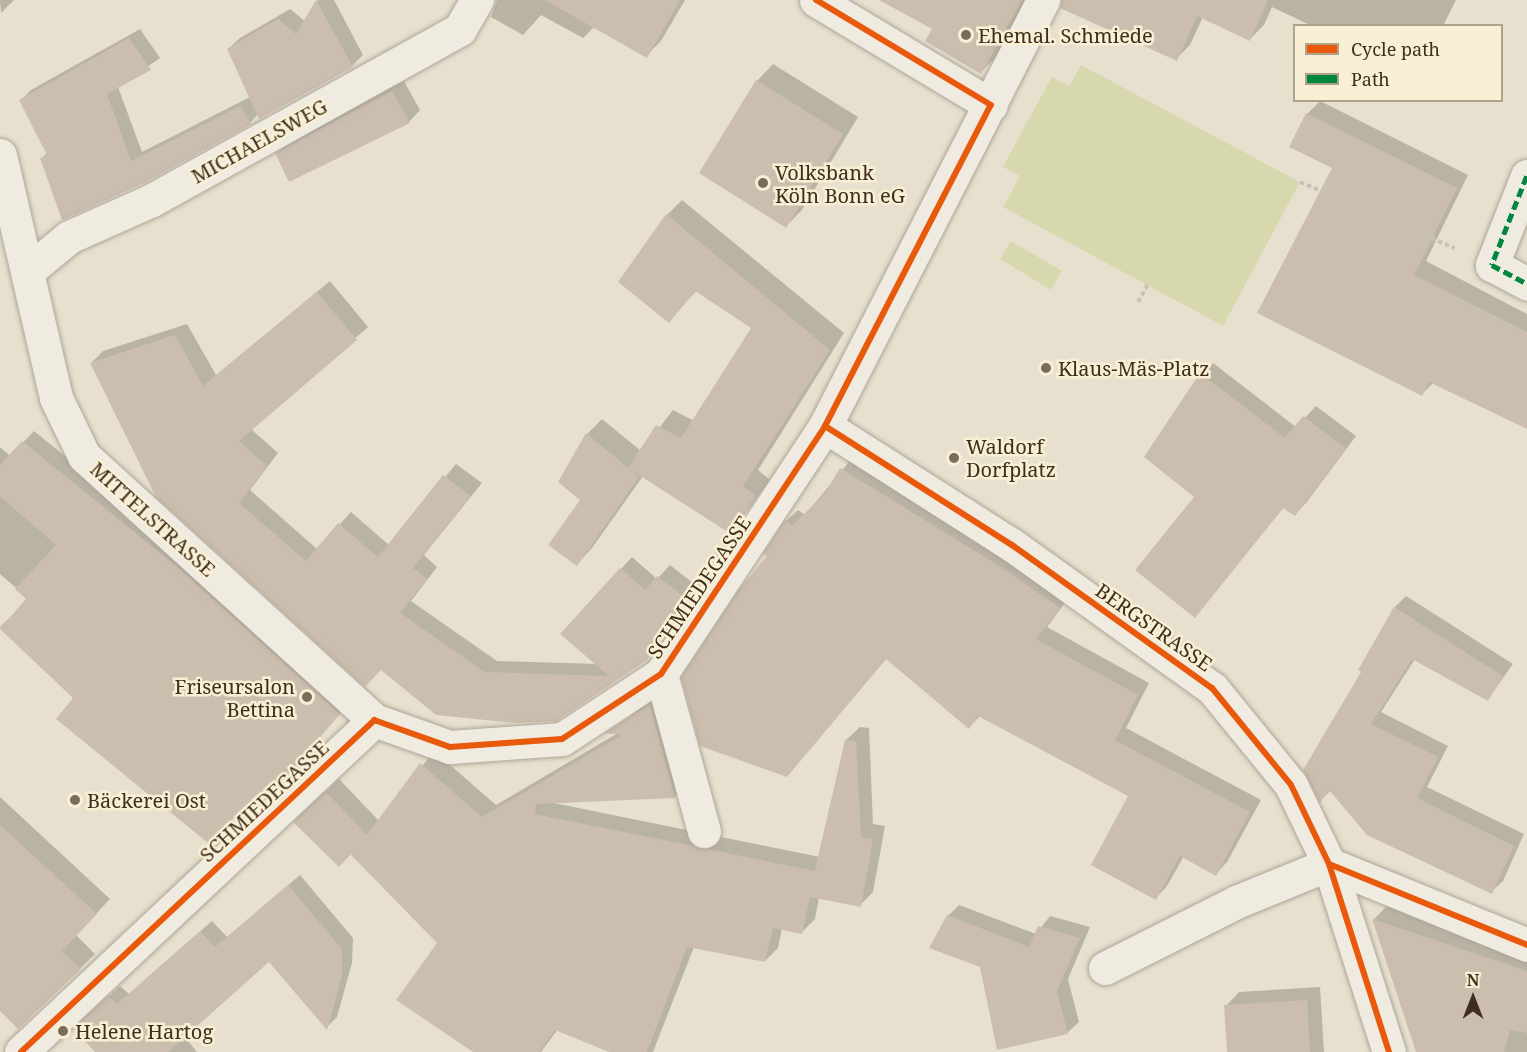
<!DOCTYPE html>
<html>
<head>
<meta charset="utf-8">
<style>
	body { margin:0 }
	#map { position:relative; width:1527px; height:1052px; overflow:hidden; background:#e8e0ce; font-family:"Noto Serif",serif }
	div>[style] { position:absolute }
	.green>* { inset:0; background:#d8d8af }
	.shadow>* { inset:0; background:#0003 }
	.building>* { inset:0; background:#ccbeaf }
	.path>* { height:4px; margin-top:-2px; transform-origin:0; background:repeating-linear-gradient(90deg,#c8c1b7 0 4.5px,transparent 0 7.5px) }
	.roads { filter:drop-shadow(0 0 2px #ada597) drop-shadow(0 0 2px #ada597) }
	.minor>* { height:33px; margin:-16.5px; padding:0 16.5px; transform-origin:16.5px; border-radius:16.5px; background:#efebe1 }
	.quiet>* { height:4.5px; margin-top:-2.25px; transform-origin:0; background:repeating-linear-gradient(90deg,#00873e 0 9px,transparent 0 13.5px) }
	.cycleway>* { height:6px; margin:-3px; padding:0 3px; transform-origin:3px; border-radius:3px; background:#e8590c }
	.dots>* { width:16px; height:16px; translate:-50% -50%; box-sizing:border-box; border:3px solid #f9efd4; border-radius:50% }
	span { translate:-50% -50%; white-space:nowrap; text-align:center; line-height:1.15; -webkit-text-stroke:5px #f9efd4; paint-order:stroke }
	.poi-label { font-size:20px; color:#3e2e1e }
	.left { translate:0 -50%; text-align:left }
	.right { translate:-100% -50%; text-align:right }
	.street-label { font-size:20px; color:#3e2e1e }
	.legend { position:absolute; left:1293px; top:24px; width:210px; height:78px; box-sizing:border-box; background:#f9efd4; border:2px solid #aea28b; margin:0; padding:8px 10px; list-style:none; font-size:18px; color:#3e2e1e }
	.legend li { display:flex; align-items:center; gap:12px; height:30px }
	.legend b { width:30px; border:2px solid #aea28b }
	.north { position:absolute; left:1443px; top:968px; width:60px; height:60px; -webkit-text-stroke:4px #f9efd4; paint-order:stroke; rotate:0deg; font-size:16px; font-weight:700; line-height:24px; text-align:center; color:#3e2e1e }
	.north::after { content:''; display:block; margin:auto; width:21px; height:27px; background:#3e2e1e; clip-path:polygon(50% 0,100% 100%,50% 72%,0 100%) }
</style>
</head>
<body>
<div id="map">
	<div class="green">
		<div style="clip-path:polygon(1081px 65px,1300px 182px,1223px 326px,1003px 207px,1020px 176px,1003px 167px,1033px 111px,1052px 77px,1069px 86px)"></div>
		<div style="clip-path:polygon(1011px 241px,1062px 271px,1051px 290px,1000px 259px)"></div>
	</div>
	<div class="shadow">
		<div style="clip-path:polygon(0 0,14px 0,1px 13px)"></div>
		<div style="clip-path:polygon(318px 0,334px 0,363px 55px,352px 66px,258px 114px,250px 123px,143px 182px,42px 158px,47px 153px,21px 100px,31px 90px,140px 29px,160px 58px,118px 87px,142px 152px,250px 97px,228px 49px,240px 38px,290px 9px,305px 21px)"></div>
		<div style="clip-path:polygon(497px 0,685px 0,661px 41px,646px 56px,594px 27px,583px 38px,541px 15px,523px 35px,491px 17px)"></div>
		<div style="clip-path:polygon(882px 0,1030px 0,999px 54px,981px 72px,934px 29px)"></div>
		<div style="clip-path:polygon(1105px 0,1456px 0,1443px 26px,1312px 26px,1272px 7px,1264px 25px,1250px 39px,1203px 17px,1190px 45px,1176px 59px)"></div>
		<div style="clip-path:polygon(773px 64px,858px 117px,802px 210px,786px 226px,701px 173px,757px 81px)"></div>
		<div style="clip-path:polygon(404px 81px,420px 110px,409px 122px,277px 154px,288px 142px)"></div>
		<div style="clip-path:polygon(1320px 101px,1468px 175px,1426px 261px,1527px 314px,1527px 427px,1433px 383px,1422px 394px,1334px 167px,1307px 114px)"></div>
		<div style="clip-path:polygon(682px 200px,844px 333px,758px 470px,770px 480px,731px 532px,643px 476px,592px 548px,577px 564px,587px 434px,602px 419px,641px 451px,673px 410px,694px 421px,753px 328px,697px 290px,669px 321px,667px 215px)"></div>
		<div style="clip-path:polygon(330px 281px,368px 327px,251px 429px,278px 453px,250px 490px,317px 549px,351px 512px,389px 545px,456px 464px,482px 483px,424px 555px,437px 567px,411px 601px,497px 661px,598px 664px,621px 569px,632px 557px,657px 579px,670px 565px,698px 587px,647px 659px,555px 719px,436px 713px,91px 363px,103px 351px,187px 324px,216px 375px)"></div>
		<div style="clip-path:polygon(1213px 363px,1296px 427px,1316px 406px,1356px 436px,1306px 503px,1295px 514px,1284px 507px,1195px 616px,1196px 497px,1146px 457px)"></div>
		<div style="clip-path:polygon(34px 431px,191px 559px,349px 703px,298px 763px,75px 697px,0 627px,29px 599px,0 574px,0 447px,10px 456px)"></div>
		<div style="clip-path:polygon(853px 457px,1070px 596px,1047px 627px,1149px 683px,1126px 728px,1261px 800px,1227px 862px,1216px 874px,1184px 856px,1167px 886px,1156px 898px,1130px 795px,980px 716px,969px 727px,887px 658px,787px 775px,769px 556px,786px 521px,798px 510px,805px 515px)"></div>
		<div style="clip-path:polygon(1406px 596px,1513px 664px,1488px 699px,1415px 659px,1381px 712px,1448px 746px,1427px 787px,1524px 834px,1503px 881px,1491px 892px,1331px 790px,1321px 800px,1363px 671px,1360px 669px,1395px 607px)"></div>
		<div style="clip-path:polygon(663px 692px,688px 783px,675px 796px,554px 803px,820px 857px,846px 740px,860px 727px,869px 728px,873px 824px,885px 826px,873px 892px,860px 905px,819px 898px,815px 919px,802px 932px,782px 928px,778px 948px,765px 961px,694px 947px,653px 1052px,613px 1052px,558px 1029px,541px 1052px,476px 1052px,439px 942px,308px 809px,339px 779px,379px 821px,434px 751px,496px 805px,618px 733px,609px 732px)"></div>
		<div style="clip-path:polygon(0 797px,110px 899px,76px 935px,95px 954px,18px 1027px,0 1008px)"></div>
		<div style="clip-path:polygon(300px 875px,353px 938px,352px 963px,337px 1017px,327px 1027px,269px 960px,184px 1036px,197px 1052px,96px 1052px,87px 1017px,120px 986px,129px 994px,212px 921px,227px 937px)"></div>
		<div style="clip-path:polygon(959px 905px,1036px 934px,1050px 916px,1090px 927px,1068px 979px,1079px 1022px,1067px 1033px,981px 966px,948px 916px)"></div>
		<div style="clip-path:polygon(1387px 906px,1527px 954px,1527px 1052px,1417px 1052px,1374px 919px)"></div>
		<div style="clip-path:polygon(1320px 987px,1324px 1052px,1228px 1052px,1226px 1006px,1239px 992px)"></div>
	</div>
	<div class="building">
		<div style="clip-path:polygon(316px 0,353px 67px,259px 119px,227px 49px,278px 19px,296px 34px)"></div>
		<div style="clip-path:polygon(545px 0,680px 0,647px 58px)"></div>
		<div style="clip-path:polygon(879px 0,1022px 0,981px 74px,925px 41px,932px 29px)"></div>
		<div style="clip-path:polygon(1062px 0,1268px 0,1250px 41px,1197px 16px,1177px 61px,1060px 8px)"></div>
		<div style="clip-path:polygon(129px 38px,151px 70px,107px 94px,131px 161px,240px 106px,251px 124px,144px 183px,62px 220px,40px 158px,47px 155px,19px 100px)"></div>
		<div style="clip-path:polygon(756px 80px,843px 134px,786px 228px,699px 173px)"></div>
		<div style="clip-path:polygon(392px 91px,410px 123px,289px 182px,275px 153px)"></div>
		<div style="clip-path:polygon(1306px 113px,1457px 188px,1414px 275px,1527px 332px,1527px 429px,1429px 382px,1422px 396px,1257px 313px,1332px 168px,1289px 147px)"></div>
		<div style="clip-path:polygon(666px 214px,830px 350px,743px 486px,756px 496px,731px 534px,628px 468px,656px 425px,681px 438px,751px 328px,695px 291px,669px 323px,618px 282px)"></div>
		<div style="clip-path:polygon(317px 292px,357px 340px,239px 441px,267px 466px,239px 503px,306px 561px,338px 523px,378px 557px,443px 475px,471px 496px,413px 568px,427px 579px,400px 613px,485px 672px,609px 676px,560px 634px,620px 568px,645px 590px,657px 576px,688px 600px,647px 660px,556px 721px,516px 723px,436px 715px,381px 670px,365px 687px,156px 497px,90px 363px,175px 335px,203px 386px)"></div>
		<div style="clip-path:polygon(1200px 373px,1285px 438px,1303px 416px,1346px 448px,1295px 516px,1283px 508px,1195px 618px,1135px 570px,1194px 497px,1144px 457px)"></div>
		<div style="clip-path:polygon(586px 433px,639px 477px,577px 566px,548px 545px,580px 500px,558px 482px)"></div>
		<div style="clip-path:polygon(22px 441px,180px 569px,340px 714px,297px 762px,299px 764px,266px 796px,261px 792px,208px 843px,56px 719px,73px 698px,0 629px,26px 599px,15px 589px,56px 545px,0 496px,0 465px)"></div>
		<div style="clip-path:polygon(840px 468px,1001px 567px,1060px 608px,1036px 639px,1138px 695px,1115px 740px,1250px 812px,1216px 876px,1180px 856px,1156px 900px,1091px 865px,1128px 796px,978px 716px,969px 729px,886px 659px,787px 777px,700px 746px,681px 677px,738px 591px,767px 556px,763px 554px,785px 520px,792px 526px,825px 493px)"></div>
		<div style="clip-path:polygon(1394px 607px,1503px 676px,1488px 701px,1412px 659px,1371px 724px,1438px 757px,1417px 798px,1514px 846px,1492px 894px,1367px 835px,1329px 790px,1320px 803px,1303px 770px,1361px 672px,1358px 670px)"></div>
		<div style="clip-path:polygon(650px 704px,675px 798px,536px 804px,535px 814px,815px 871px,814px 874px,845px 740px,856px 741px,861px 837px,873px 839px,861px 907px,810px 897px,802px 934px,773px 928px,765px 962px,687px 947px,647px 1052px,609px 1052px,555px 1030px,539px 1052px,473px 1052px,396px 1000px,437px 943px,351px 855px,354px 851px,339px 867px,293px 822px,325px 791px,367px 835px,420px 763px,482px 817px,622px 735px,605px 733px)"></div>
		<div style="clip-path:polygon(0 825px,97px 914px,62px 951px,81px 969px,18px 1029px,0 1011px)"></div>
		<div style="clip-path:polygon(288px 885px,342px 949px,342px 976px,327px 1030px,269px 962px,168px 1052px,95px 1052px,73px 1028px,108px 996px,117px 1004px,200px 931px,215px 947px)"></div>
		<div style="clip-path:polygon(947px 915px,1029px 947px,1038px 926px,1080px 938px,1057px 991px,1068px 1034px,997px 1050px,980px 967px,929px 948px)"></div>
		<div style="clip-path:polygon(1372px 919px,1527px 971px,1527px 1033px,1510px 1030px,1504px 1052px,1416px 1052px)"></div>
		<div style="clip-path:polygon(1307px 1000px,1310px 1052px,1227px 1052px,1224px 1005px)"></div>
	</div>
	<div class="path">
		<div style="left:1300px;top:182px;width:168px;rotate:23.2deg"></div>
		<div style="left:1138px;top:302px;width:21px;rotate:-61deg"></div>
	</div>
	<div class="roads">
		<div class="minor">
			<div style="left:816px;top:0;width:204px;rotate:31deg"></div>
			<div style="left:0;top:155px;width:249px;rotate:77deg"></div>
			<div style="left:56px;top:398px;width:64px;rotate:64.2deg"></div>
			<div style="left:84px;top:456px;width:392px;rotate:42.3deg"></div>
			<div style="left:1527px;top:176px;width:96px;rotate:111.5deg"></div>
			<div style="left:1492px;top:265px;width:40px;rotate:28deg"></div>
			<div style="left:29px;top:270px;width:52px;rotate:-39.5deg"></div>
			<div style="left:69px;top:237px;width:91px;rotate:-24deg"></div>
			<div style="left:152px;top:200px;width:352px;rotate:-29deg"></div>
			<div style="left:460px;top:29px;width:34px;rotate:-60deg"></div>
			<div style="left:825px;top:426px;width:222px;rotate:32.5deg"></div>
			<div style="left:1012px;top:545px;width:246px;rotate:35.6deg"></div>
			<div style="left:1212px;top:688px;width:125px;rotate:50.8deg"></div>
			<div style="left:1291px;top:785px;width:88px;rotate:64.3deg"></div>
			<div style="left:1329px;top:864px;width:197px;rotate:72.3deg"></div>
			<div style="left:661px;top:674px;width:163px;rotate:74.7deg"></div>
			<div style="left:1329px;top:864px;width:214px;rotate:22.2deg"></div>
			<div style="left:1105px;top:968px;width:147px;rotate:-26.7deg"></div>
			<div style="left:1236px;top:902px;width:100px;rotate:-22.2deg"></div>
			<div style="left:21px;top:1052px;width:485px;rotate:-43.2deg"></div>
			<div style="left:374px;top:720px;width:81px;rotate:19.6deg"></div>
			<div style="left:450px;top:747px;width:112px;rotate:-4.1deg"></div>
			<div style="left:562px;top:739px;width:118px;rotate:-33.3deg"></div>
			<div style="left:661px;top:674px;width:297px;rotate:-56.5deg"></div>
			<div style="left:825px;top:426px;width:479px;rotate:-62.9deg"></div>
		</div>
	</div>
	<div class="quiet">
		<div style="left:1527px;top:176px;width:96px;rotate:111.5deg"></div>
		<div style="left:1492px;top:265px;width:40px;rotate:28deg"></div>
	</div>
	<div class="cycleway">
		<div style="left:825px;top:426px;width:222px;rotate:32.5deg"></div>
		<div style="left:1012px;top:545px;width:246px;rotate:35.6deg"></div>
		<div style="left:1212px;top:688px;width:125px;rotate:50.8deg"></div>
		<div style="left:1291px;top:785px;width:88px;rotate:64.3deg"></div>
		<div style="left:1329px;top:864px;width:197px;rotate:72.3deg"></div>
		<div style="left:1329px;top:864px;width:214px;rotate:22.2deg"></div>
		<div style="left:21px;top:1052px;width:485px;rotate:-43.2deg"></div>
		<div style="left:374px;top:720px;width:81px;rotate:19.6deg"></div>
		<div style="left:450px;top:747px;width:112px;rotate:-4.1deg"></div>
		<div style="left:562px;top:739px;width:118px;rotate:-33.3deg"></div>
		<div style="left:661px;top:674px;width:297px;rotate:-56.5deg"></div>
		<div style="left:825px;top:426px;width:361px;rotate:-62.7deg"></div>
		<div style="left:991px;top:105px;width:204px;rotate:-149deg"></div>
	</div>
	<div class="dots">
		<div style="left:966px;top:35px;background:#7a6c5c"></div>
		<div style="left:763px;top:183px;background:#7a6c5c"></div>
		<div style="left:1046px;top:368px;background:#7a6c5c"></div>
		<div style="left:954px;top:458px;background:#7a6c5c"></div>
		<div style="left:307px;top:697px;background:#7a6c5c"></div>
		<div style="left:75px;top:800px;background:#7a6c5c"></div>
		<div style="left:63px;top:1031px;background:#7a6c5c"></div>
	</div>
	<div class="poi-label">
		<span class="left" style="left:978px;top:35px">Ehemal. Schmiede</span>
		<span class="left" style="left:775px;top:184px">Volksbank<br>Köln Bonn eG</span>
		<span class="left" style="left:1058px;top:368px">Klaus-Mäs-Platz</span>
		<span class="left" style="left:966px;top:458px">Waldorf<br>Dorfplatz</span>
		<span class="right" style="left:295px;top:698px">Friseursalon<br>Bettina</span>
		<span class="left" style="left:87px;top:800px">Bäckerei Ost</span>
		<span class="left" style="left:75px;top:1031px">Helene Hartog</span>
	</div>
	<div class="street-label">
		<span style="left:259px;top:141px;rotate:-29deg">MICHAELSWEG</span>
		<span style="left:153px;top:519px;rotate:42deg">MITTELSTRASSE</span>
		<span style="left:699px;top:587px;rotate:-56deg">SCHMIEDEGASSE</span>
		<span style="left:1154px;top:627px;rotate:35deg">BERGSTRASSE</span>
		<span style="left:264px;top:801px;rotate:-43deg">SCHMIEDEGASSE</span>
	</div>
	<ul class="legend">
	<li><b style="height:8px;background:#e8590c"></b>Cycle path</li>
	<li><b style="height:8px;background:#00873e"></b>Path</li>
	</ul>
	<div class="north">N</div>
</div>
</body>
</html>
